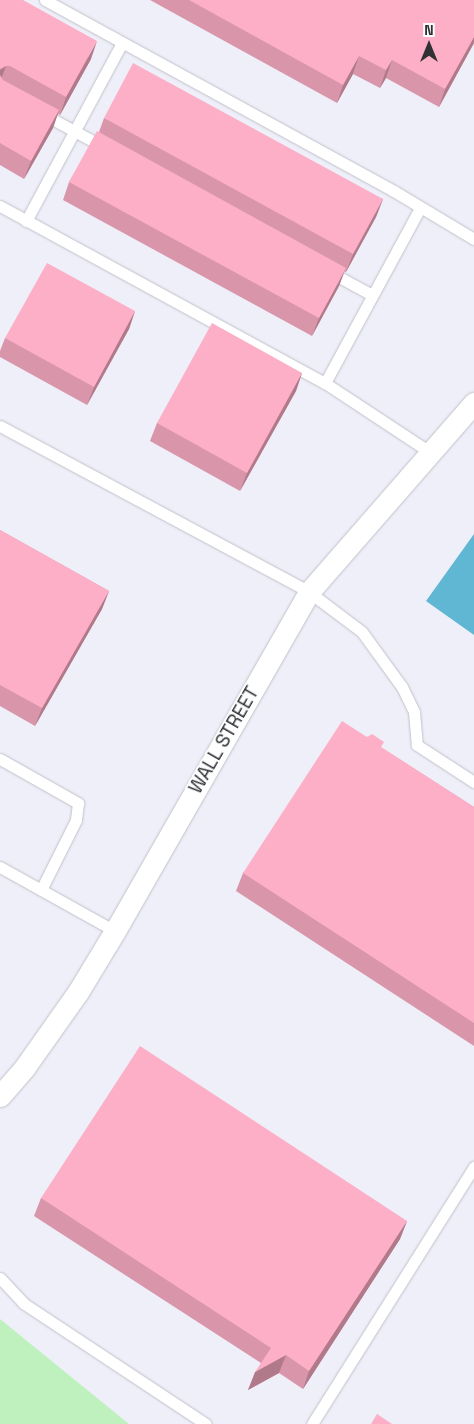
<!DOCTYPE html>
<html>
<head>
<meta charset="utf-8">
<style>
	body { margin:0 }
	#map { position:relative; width:474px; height:1424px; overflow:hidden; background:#eeeff8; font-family:"Space Grotesk",sans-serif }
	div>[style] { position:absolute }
	.green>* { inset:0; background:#bff1be }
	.water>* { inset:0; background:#5fb7d3 }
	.roads { filter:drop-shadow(0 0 1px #c1c1ca) drop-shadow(0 0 1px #c1c1ca) }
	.service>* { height:11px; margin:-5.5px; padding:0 5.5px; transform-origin:5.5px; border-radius:5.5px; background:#fff }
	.minor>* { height:21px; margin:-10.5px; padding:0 10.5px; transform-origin:10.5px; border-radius:10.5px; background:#fff }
	.wall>* { inset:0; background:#d996aa }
	.shaded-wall>* { inset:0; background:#b07a8b }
	.building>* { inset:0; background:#fcafc6 }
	span { translate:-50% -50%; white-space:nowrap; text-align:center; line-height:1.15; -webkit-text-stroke:4px #fcfdfe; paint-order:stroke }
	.street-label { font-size:19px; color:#313135 }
	.north { position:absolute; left:404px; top:20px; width:50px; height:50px; -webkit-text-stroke:4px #fcfdfe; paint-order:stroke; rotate:0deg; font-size:14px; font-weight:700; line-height:20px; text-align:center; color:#313135 }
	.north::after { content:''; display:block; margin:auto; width:18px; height:22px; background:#313135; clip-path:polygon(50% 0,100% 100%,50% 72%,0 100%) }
</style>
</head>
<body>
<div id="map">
	<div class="green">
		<div style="clip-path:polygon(0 1319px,129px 1424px,0 1424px)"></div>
	</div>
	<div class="water">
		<div style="clip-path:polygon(474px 534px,474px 635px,426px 601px)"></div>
	</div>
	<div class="roads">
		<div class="service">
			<div style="left:45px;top:0;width:398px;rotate:28.7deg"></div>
			<div style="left:394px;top:191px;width:93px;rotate:31deg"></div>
			<div style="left:43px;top:114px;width:69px;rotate:28.4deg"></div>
			<div style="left:0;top:206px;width:370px;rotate:28.6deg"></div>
			<div style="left:325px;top:383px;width:127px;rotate:33.4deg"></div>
			<div style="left:26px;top:221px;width:202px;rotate:-61.7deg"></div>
			<div style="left:328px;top:271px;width:50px;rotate:28.6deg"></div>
			<div style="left:325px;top:383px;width:199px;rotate:-61.5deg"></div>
			<div style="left:0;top:426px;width:351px;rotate:28.2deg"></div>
			<div style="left:309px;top:592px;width:66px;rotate:37deg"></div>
			<div style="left:362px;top:632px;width:68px;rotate:54deg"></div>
			<div style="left:402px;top:687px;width:28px;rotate:64deg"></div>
			<div style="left:414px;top:712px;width:33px;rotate:85deg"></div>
			<div style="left:417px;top:745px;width:68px;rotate:33deg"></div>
			<div style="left:0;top:759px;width:90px;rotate:29.4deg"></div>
			<div style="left:78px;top:803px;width:17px;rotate:97deg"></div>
			<div style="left:76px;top:820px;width:78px;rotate:116.6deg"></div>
			<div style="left:0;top:867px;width:132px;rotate:29.1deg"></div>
			<div style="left:0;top:1278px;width:34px;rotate:47deg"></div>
			<div style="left:23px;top:1303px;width:219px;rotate:33.5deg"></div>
			<div style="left:312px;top:1424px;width:304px;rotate:-57.8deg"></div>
		</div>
		<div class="minor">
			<div style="left:0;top:1096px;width:38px;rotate:-49deg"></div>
			<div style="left:25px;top:1067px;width:92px;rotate:-54.8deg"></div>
			<div style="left:78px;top:992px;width:71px;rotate:-58.8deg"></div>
			<div style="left:115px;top:931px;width:391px;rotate:-60.2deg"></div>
			<div style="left:309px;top:592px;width:251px;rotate:-48.9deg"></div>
		</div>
	</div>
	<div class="wall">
		<div style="clip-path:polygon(0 0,91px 59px,60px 115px,58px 114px,53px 128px,24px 179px,0 165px)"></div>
		<div style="clip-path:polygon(150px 0,474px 0,474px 43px,439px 107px,386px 78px,380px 88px,353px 74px,337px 103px)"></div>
		<div style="clip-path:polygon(104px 118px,383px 199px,376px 217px,346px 272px,344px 271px,339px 286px,312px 336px,63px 200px,69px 182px,99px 132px)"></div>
		<div style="clip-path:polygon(135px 311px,129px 329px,87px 405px,0 357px,0 351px,5px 338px)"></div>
		<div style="clip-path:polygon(302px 373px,296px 391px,240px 491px,150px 441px,157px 423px)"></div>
		<div style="clip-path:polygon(0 530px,109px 591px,102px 609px,35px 726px,0 706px)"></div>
		<div style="clip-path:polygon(382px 748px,474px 807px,474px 1046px,236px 891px,243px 873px)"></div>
		<div style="clip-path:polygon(41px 1198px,407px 1221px,400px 1239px,303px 1389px,279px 1373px,248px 1390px,261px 1363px,34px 1216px)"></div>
	</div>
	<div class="shaded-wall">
		<div style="clip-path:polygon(474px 37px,474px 43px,439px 107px,445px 89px)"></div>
		<div style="clip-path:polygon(97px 41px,91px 59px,60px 115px,66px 97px)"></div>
		<div style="clip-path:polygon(359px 56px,353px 74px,337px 103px,343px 85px)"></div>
		<div style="clip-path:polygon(392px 60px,386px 78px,380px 88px,386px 70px)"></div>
		<div style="clip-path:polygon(6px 66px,0 82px,0 70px)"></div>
		<div style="clip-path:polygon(59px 110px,53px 128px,24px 179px,31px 161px)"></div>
		<div style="clip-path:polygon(383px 199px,376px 217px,346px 272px,353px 254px)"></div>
		<div style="clip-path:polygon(346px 268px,339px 286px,312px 336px,319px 318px)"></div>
		<div style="clip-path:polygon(135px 311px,129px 329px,87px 405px,94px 387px)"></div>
		<div style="clip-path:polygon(302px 373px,296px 391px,240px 491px,247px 473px)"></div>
		<div style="clip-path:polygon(109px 591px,102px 609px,35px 726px,42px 708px)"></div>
		<div style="clip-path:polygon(407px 1221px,400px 1239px,303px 1389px,309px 1371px)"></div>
		<div style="clip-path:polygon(286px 1355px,279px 1373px,248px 1390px,255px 1372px)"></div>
	</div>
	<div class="building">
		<div style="clip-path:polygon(0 0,23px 0,97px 41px,66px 97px,10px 66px,6px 66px,0 69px,0 70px)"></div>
		<div style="clip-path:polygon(189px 0,474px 0,474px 37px,445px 89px,392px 60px,386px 70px,359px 56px,343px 85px)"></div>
		<div style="clip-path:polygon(133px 63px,383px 199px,353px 254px,104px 118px)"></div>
		<div style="clip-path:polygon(0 75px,3px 80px,59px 110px,31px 161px,0 143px)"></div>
		<div style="clip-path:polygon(97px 131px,346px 268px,319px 318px,69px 182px)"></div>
		<div style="clip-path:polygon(47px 263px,135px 311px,94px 387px,5px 338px)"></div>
		<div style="clip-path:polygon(212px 323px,302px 373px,247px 473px,157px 423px)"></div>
		<div style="clip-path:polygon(0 530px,109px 591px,42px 708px,0 685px)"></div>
		<div style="clip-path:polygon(342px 721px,367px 737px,372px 734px,384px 742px,381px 747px,474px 807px,474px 1023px,243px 873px)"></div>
		<div style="clip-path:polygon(140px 1046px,407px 1221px,309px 1371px,286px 1355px,255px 1372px,271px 1348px,41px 1198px)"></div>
		<div style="clip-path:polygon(377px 1414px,392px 1424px,371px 1424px)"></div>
	</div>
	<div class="street-label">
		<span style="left:224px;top:740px;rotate:-60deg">WALL STREET</span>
	</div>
	<div class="north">N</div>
</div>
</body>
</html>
